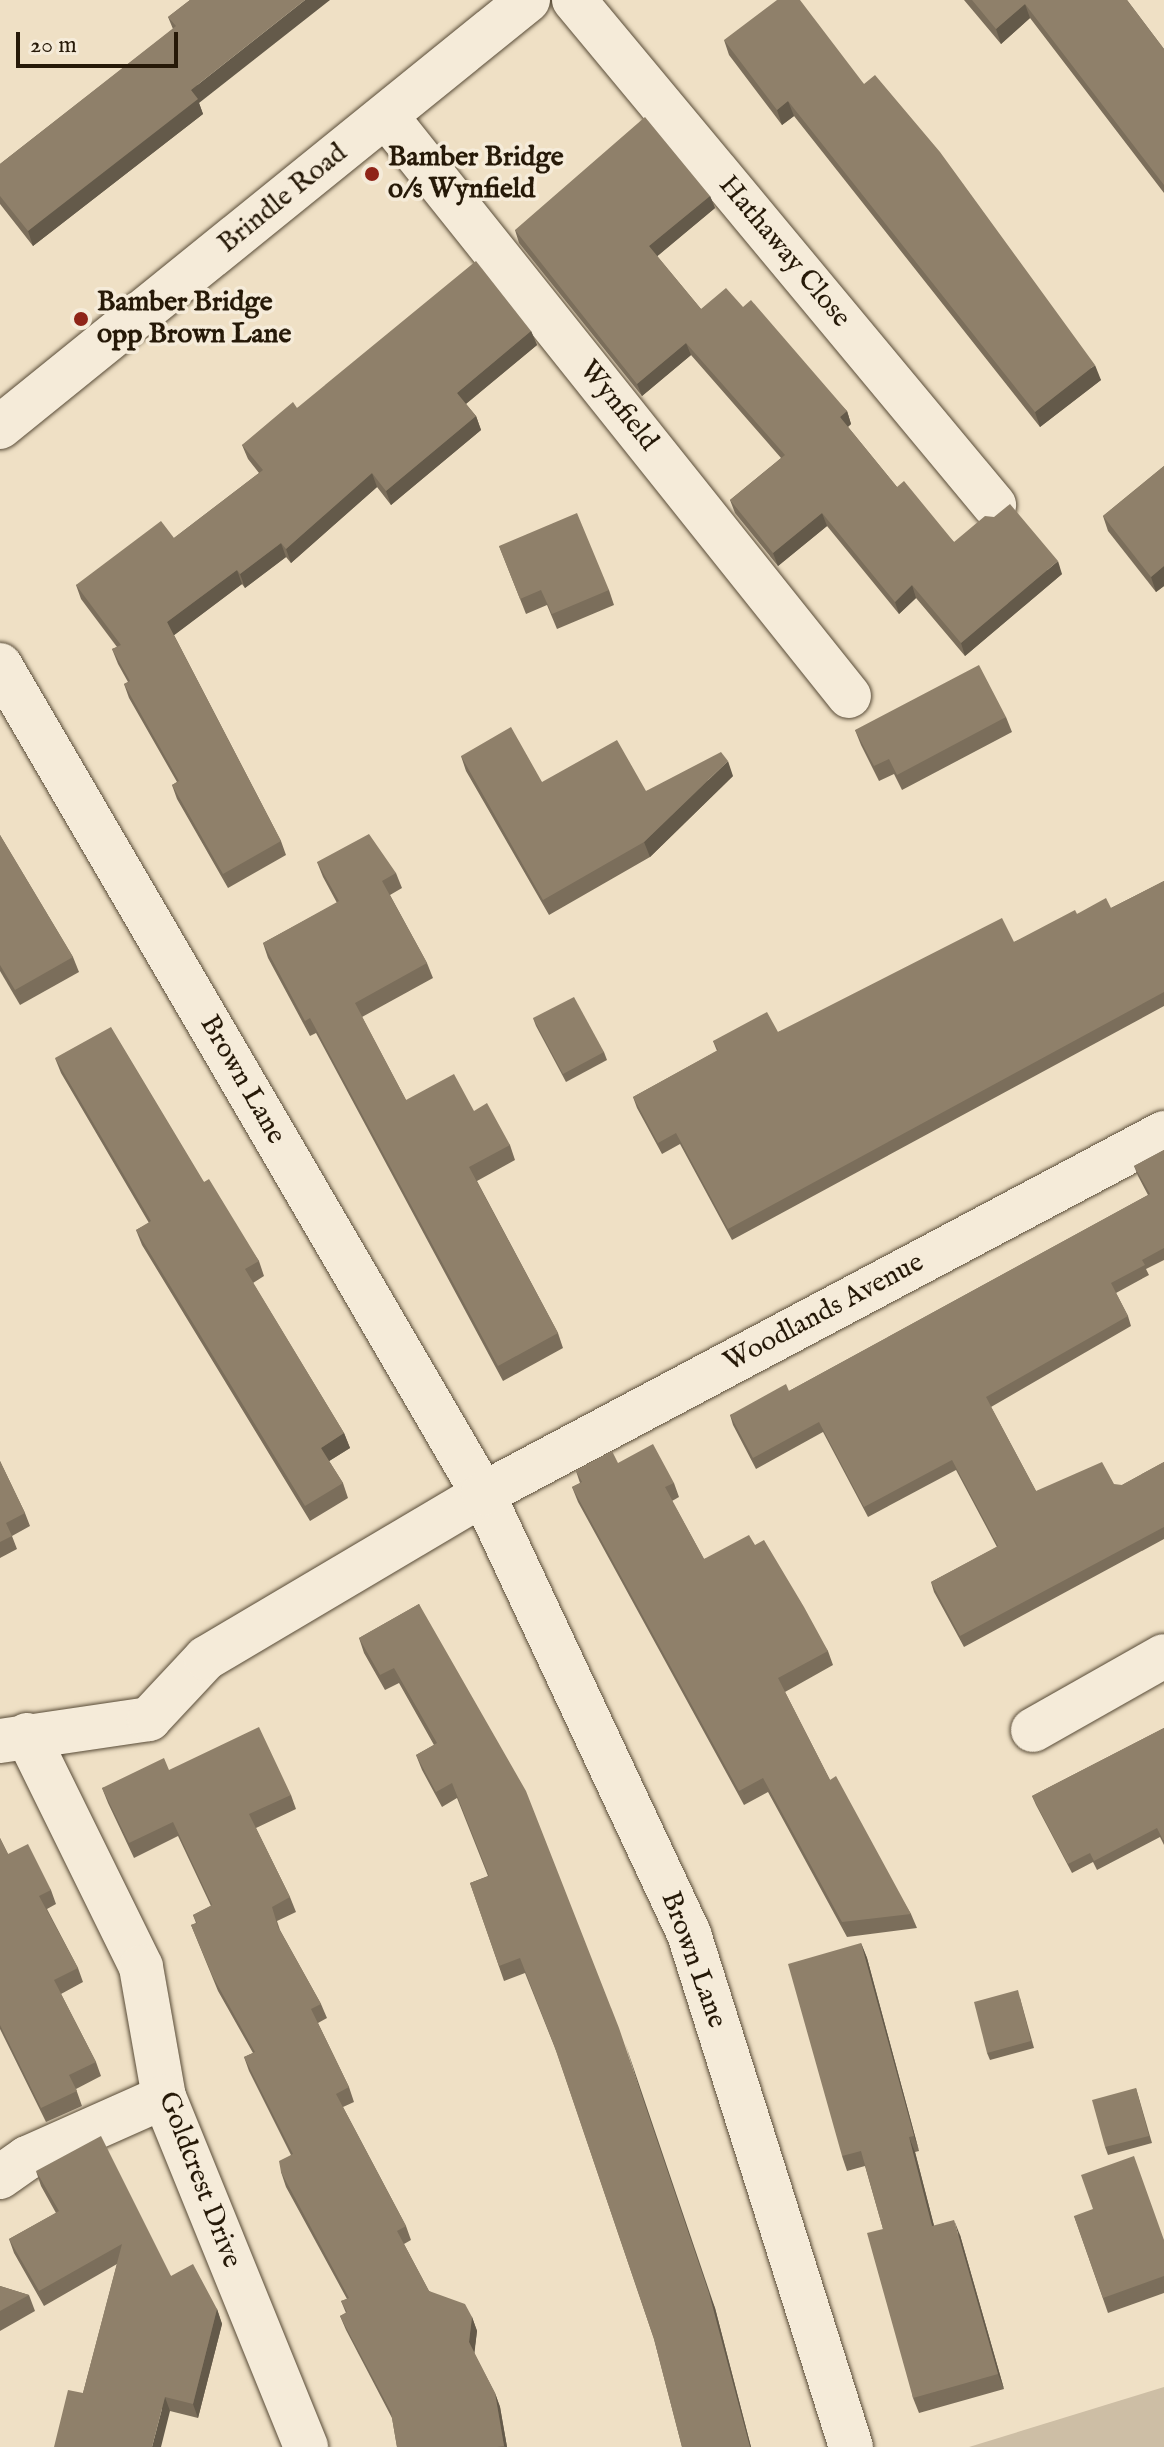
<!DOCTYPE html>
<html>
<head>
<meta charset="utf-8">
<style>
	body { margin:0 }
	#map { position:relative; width:1164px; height:2447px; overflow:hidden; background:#efe0c5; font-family:"IM FELL English",serif }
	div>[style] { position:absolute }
	.green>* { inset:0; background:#cdbea5 }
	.roads { filter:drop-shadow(0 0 2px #584b37) drop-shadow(0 0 2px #584b37) }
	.minor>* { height:44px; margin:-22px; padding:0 22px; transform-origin:22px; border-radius:22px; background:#f5ebd9 }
	.wall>* { inset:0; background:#7b6e5b }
	.shaded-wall>* { inset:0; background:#645a4a }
	.building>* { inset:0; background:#8f806a }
	.dots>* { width:22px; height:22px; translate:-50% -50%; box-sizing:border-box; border:4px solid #f5ebd9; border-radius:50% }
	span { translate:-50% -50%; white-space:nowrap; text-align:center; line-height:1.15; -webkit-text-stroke:7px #f5ebd9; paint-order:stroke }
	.poi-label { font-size:28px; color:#261908; font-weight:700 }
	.left { translate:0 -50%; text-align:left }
	.street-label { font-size:28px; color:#261908 }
	.scale { position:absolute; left:16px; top:32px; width:162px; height:36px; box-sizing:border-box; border:4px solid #261908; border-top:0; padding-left:10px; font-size:24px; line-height:28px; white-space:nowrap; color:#261908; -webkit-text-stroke:6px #f5ebd9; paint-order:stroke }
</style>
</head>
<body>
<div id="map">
	<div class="green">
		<div style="clip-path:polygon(1164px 2387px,1164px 2447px,969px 2447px)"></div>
	</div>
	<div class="roads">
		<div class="minor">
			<div style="left:574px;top:0;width:657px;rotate:50.25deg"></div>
			<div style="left:386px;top:116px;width:742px;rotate:51.4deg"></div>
			<div style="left:0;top:427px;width:679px;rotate:-38.96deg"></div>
			<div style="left:0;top:665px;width:959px;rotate:59.77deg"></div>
			<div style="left:483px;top:1494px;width:486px;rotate:64.9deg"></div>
			<div style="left:689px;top:1934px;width:538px;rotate:72.47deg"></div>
			<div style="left:1033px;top:1730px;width:150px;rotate:-29.5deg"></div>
			<div style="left:27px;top:1735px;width:258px;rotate:63.8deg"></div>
			<div style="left:141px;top:1967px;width:132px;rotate:80deg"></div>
			<div style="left:164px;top:2097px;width:378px;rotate:67.9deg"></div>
			<div style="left:0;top:1741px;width:151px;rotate:-8.4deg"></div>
			<div style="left:149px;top:1719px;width:83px;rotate:-46.9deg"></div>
			<div style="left:206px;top:1658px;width:322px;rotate:-30.6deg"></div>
			<div style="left:483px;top:1494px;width:771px;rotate:-27.93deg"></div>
			<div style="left:0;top:2177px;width:33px;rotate:-35deg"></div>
			<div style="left:27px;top:2158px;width:150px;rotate:-24deg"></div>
		</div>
	</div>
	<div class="wall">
		<div style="clip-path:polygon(190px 0,199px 103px,203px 114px,33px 246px,0 204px,0 164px,173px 29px,168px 17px)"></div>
		<div style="clip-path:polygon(964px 0,1127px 0,1164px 49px,1164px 193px,1030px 18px,1001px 44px)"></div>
		<div style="clip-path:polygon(724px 40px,864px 84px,1101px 380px,1040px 427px,794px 116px,782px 125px,729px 55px)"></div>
		<div style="clip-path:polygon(710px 196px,715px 208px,657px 256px,701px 309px,743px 307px,847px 411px,851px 424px,848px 427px,897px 487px,954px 542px,1062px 574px,965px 656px,916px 598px,899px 614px,827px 526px,778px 566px,735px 513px,730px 500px,781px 458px,691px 355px,642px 396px,519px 243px,515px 230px)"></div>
		<div style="clip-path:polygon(531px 331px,537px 345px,466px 404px,476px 416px,481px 430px,391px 505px,377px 487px,291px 563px,286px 557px,245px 588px,242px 584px,174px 635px,281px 841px,286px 855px,228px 888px,177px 799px,172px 785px,177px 782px,129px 698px,124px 684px,128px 682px,118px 664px,112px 649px,117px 647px,81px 599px,76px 585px,174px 538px,259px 473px,248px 459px,242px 445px,297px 408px)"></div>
		<div style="clip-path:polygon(1164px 466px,1164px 586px,1156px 592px,1108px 531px,1103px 516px)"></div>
		<div style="clip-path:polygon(499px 546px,609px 590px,614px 605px,557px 629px,547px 605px,526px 614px)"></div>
		<div style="clip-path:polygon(1006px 717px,1012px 732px,902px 790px,894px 774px,879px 781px,861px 745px,855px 730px)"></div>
		<div style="clip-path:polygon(461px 756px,542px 782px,646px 791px,733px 776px,650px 857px,549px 915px,466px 771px)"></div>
		<div style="clip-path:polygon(0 835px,73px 957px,79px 972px,20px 1005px,0 971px)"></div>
		<div style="clip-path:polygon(317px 862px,396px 873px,402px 888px,390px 895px,427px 963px,433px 978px,362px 1017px,406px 1100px,474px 1111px,510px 1145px,515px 1160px,477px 1181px,558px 1333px,563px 1348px,503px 1381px,316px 1033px,310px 1036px,268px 958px,263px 943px,337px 903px,323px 877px)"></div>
		<div style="clip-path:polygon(1164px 881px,1164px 1006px,732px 1240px,680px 1144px,662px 1154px,637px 1108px,633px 1097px,717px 1051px,713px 1041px,778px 1032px,1014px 942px,1077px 914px,1111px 908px)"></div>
		<div style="clip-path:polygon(533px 1018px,604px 1052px,607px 1060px,566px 1082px,536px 1026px)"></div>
		<div style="clip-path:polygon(55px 1058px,204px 1182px,259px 1261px,264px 1276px,253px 1283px,344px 1433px,350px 1448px,329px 1461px,343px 1483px,348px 1498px,310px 1521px,142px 1245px,136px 1230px,149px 1223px,61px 1073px)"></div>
		<div style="clip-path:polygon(1164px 1150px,1164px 1260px,1146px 1269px,1149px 1275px,1116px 1293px,1128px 1316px,1131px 1326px,991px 1407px,1036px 1491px,1122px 1485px,1164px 1462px,1164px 1539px,964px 1647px,934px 1592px,931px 1582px,997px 1547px,956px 1470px,868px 1517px,823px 1432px,756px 1469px,733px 1425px,730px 1415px,789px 1391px,1148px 1195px,1138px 1176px,1134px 1166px)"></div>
		<div style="clip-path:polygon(0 1461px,25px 1513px,30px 1526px,12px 1536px,17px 1549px,0 1558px)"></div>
		<div style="clip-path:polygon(618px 1463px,674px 1483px,679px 1497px,672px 1501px,704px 1559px,755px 1545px,828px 1651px,833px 1665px,785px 1692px,830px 1780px,911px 1914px,917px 1928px,847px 1937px,768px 1792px,744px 1805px,578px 1502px,572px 1487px,580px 1483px,576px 1471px)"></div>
		<div style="clip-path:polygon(419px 1604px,715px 2308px,751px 2447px,682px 2447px,654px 2339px,557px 2053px,525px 1973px,504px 1981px,470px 1883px,488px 1876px,457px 1798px,442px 1807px,422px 1770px,416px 1755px,434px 1745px,399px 1683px,385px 1690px,364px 1653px,359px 1638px)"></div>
		<div style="clip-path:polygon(1164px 1728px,1164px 1845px,1160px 1837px,1097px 1870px,1093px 1862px,1072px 1873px,1036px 1805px,1032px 1796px)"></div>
		<div style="clip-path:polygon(169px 1770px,291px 1795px,296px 1809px,256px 1828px,290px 1897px,296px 1912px,277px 1921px,280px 1930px,321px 2004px,327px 2018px,318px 2023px,349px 2087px,354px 2102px,343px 2107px,406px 2226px,411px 2240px,404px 2244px,429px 2291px,472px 2317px,477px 2331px,474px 2353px,495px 2393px,500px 2407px,507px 2447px,397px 2447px,392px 2418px,346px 2330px,340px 2316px,346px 2313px,341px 2301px,347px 2299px,286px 2187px,281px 2172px,291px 2155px,249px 2071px,244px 2057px,253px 2053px,218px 1991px,191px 1925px,196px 1923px,193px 1915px,211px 1906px,178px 1836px,134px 1858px,108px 1803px,102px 1788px)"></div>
		<div style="clip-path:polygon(0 1838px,8px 1854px,51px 1890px,56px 1904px,47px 1909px,78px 1968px,83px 1982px,61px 1994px,96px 2062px,101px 2076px,76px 2089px,82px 2106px,46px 2122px,0 2029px)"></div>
		<div style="clip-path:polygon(861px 1943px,867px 1958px,919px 2151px,915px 2152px,934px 2226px,960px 2235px,1004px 2389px,919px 2413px,913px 2398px,883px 2229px,865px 2166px,847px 2171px,842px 2156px)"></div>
		<div style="clip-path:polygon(1020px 1998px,1034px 2048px,990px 2060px,987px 2053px)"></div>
		<div style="clip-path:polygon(1136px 2088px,1152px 2143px,1108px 2155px,1105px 2147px)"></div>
		<div style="clip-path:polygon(36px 2171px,171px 2276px,217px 2309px,222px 2324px,198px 2418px,170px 2411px,83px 2393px,117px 2264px,44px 2306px,14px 2253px,9px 2239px,56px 2213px,41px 2186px)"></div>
		<div style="clip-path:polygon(1074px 2216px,1164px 2240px,1164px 2293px,1108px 2313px)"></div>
		<div style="clip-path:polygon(0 2286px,29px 2295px,35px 2311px,0 2331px)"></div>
	</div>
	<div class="shaded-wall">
		<div style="clip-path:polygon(305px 0,330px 0,199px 103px,203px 114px,33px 246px,28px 231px,191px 90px)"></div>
		<div style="clip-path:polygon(1025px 4px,1030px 18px,1001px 44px,996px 29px)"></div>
		<div style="clip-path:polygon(788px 101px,794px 116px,782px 125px,777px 110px)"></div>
		<div style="clip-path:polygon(710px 196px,715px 208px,654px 259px,649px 246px)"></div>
		<div style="clip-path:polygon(531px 331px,537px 345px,462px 407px,457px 393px)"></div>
		<div style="clip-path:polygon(686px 343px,691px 355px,642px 396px,637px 384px)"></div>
		<div style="clip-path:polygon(1095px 365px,1101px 380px,1040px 427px,1035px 412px)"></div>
		<div style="clip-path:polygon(847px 411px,851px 424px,845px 429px,840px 417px)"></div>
		<div style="clip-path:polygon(476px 416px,481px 430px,391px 505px,386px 491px)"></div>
		<div style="clip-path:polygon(372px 473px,377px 487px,291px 563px,286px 549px)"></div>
		<div style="clip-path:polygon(822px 513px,827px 526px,778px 566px,773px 553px)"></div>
		<div style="clip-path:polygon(281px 543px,286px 557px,245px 588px,240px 574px)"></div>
		<div style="clip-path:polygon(1058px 561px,1062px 574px,965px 656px,961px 643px)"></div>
		<div style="clip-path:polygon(1164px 566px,1164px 586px,1156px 592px,1151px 577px)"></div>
		<div style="clip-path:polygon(237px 570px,242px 584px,173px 636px,167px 622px)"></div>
		<div style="clip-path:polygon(912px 585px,916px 598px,899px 614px,895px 602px)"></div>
		<div style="clip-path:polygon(728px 761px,733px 776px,650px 857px,644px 842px)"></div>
		<div style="clip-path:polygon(344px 1433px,350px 1448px,326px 1463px,321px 1448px)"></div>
		<div style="clip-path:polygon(861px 1943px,867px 1958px,919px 2151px,914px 2136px)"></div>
		<div style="clip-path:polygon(625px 2043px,715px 2308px,751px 2447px,750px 2447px)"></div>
		<div style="clip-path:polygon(909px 2137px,915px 2152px,938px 2241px,932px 2226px)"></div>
		<div style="clip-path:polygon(954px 2220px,960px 2235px,1004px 2389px,998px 2374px)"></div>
		<div style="clip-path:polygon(217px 2309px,222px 2324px,198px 2418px,193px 2404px)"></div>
		<div style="clip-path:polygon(472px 2317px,477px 2331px,474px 2357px,469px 2342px)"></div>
		<div style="clip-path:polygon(495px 2393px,500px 2407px,507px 2447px,505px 2447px,504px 2446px)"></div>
		<div style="clip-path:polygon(165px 2397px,170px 2411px,161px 2447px,152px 2447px)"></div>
	</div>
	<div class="building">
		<div style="clip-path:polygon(190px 0,305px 0,191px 90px,198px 99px,28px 231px,0 196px,0 164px,176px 26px,168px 17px)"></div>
		<div style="clip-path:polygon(777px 0,800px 0,864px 84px,875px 75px,940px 152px,1095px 365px,1035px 412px,788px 101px,777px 110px,724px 40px)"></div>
		<div style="clip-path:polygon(972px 0,1127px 0,1164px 49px,1164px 185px,1025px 4px,996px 29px)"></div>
		<div style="clip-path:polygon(645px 117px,710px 196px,649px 246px,701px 309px,726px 288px,743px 307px,751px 300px,847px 411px,840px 417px,897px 487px,904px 481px,954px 542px,985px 516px,994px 517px,1010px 504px,1058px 561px,961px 643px,912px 585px,895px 602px,822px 513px,773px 553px,730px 500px,785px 455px,686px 343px,637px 384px,515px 230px)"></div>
		<div style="clip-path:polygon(476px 261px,531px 331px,457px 393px,476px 416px,386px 491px,372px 473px,286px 549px,281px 543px,240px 574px,237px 570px,167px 622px,281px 841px,223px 874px,172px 785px,179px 781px,124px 684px,130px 681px,112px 649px,121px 645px,76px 585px,161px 521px,174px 538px,263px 470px,242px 445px,293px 402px,297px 408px)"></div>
		<div style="clip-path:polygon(1164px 466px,1164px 566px,1151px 577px,1103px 516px)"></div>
		<div style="clip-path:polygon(577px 513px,609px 590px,552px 614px,541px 590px,520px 599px,499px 546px)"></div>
		<div style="clip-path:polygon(979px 665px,1006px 717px,897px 775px,889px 759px,874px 766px,855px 730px)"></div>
		<div style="clip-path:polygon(511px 727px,542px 782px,617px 740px,646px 791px,721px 752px,728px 761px,644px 842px,543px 900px,461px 756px)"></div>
		<div style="clip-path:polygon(369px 834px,396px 873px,382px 881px,427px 963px,355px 1003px,406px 1100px,454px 1074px,474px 1111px,487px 1103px,510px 1145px,469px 1167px,558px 1333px,498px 1366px,310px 1018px,305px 1021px,263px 943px,339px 901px,317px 862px)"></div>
		<div style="clip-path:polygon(0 835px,73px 957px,15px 990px,0 965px)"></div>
		<div style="clip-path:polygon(1164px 881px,1164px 992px,728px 1229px,676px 1133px,658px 1143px,633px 1097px,718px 1050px,713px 1041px,767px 1012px,778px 1032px,1002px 918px,1014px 942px,1075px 910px,1077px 914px,1106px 898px,1111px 908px)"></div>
		<div style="clip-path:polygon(574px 997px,604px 1052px,563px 1074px,533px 1018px)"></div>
		<div style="clip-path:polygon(111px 1027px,204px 1182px,209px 1179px,259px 1261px,245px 1269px,344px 1433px,321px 1448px,343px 1483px,305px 1506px,136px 1230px,151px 1221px,55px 1058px)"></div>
		<div style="clip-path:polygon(1164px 1150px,1164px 1248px,1142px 1260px,1145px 1265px,1111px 1283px,1128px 1316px,986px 1397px,1036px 1491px,1102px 1462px,1114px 1484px,1122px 1485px,1164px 1462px,1164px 1527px,960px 1636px,931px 1582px,998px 1546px,952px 1460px,864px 1507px,819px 1422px,753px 1458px,730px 1415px,786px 1384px,789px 1391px,1150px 1194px,1134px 1166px)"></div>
		<div style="clip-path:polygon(653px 1444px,674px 1483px,665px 1487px,704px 1559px,749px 1535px,755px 1545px,764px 1540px,804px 1607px,828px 1651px,778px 1678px,830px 1780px,836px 1776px,911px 1914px,842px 1922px,763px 1778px,739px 1791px,572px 1487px,582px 1482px,576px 1471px,612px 1451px,618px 1463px)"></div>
		<div style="clip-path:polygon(0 1461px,25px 1513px,6px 1523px,12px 1536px,0 1542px)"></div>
		<div style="clip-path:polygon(419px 1604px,526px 1791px,619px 2028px,709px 2293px,750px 2447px,682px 2447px,654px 2339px,554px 2045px,520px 1958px,499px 1966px,470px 1883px,489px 1876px,452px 1783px,436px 1792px,416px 1755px,437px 1743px,394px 1668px,380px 1675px,359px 1638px)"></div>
		<div style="clip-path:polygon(259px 1727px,291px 1795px,249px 1814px,290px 1897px,272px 1907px,278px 1927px,321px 2004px,311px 2009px,349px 2087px,336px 2094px,406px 2226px,397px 2231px,429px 2291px,465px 2304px,472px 2317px,469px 2342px,495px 2393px,504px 2446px,497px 2447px,397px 2447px,391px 2412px,340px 2316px,347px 2312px,341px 2301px,349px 2298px,281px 2172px,279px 2161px,293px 2154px,244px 2057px,255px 2052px,213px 1977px,191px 1925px,197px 1923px,193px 1915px,212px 1905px,173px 1822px,129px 1843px,102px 1788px,164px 1758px,169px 1770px)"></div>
		<div style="clip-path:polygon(1164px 1728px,1164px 1840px,1163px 1840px,1157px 1828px,1094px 1861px,1090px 1853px,1068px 1864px,1032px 1796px)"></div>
		<div style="clip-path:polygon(0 1838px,8px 1854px,28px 1844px,51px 1890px,39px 1896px,78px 1968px,54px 1980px,96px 2062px,69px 2075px,77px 2091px,41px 2108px,0 2025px)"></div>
		<div style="clip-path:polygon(861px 1943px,914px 2136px,909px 2137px,932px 2226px,954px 2220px,998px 2374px,913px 2398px,867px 2233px,883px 2229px,861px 2151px,842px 2156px,788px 1964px)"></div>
		<div style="clip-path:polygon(1018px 1990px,1031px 2041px,987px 2053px,974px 2002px)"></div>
		<div style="clip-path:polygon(1136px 2088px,1149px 2136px,1105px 2147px,1092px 2100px)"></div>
		<div style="clip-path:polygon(101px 2136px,171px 2276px,193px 2264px,217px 2309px,193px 2404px,165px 2397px,152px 2447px,54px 2447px,68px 2390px,83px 2393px,122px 2244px,39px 2291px,9px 2239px,59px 2211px,36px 2171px)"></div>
		<div style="clip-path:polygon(1134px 2156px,1164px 2240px,1164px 2276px,1103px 2298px,1074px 2216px,1093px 2209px,1081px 2175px)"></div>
		<div style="clip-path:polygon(0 2286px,29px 2295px,0 2311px)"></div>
	</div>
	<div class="dots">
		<div style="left:372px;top:174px;background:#8f2418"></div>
		<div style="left:81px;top:319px;background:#8f2418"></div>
	</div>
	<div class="poi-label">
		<span class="left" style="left:388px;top:174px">Bamber Bridge<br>o/s Wynfield</span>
		<span class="left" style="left:97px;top:319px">Bamber Bridge<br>opp Brown Lane</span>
	</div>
	<div class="street-label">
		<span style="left:283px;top:199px;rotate:-39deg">Brindle Road</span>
		<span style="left:784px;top:252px;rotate:50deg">Hathaway Close</span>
		<span style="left:618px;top:406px;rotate:51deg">Wynfield</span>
		<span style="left:242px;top:1080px;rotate:60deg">Brown Lane</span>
		<span style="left:824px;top:1313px;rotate:-28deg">Woodlands Avenue</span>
		<span style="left:693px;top:1960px;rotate:70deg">Brown Lane</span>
		<span style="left:199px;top:2180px;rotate:69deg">Goldcrest Drive</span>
	</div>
	<div class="scale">20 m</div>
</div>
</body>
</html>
